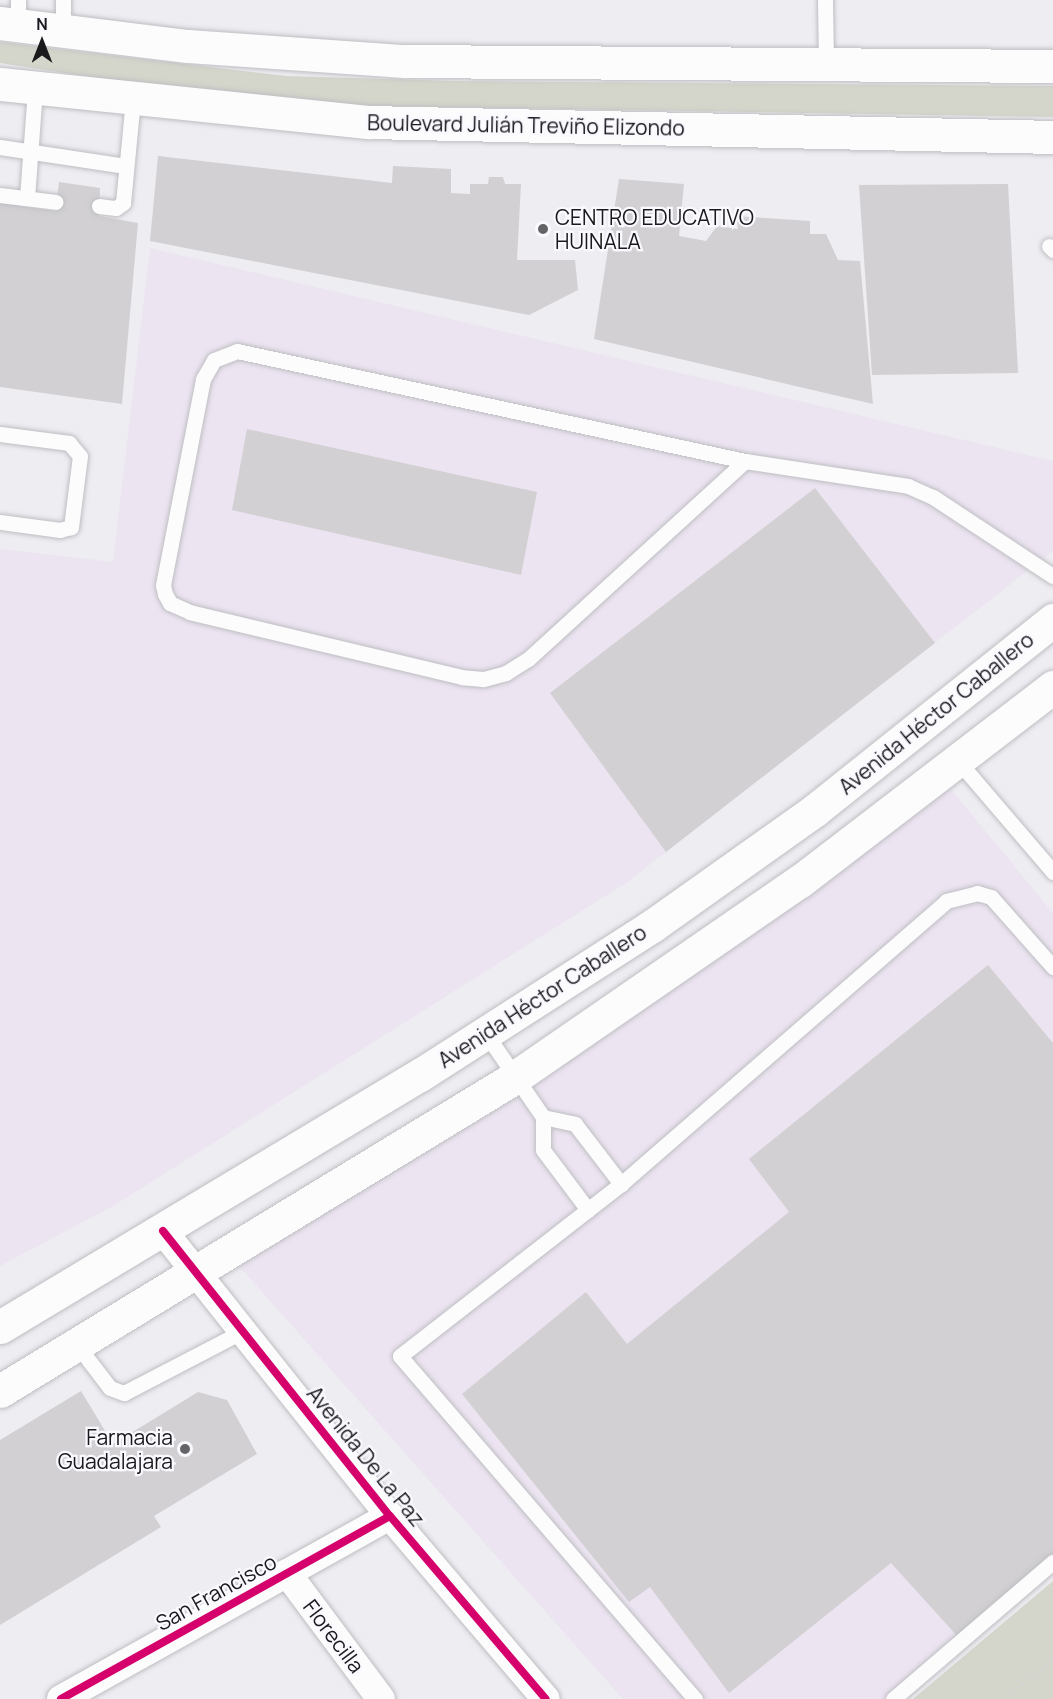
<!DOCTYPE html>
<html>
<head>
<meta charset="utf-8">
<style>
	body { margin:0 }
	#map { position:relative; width:1053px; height:1699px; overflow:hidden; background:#ededf2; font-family:Manrope,sans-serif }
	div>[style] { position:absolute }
	.industrial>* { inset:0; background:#ece4f1 }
	.green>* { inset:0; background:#d4d6cb }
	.building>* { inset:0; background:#d2d0d3 }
	.path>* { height:4px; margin-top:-2px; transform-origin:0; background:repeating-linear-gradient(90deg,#d4d4d6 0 1.5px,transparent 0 6px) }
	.roads { filter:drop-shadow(0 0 2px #bebec2) drop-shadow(0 0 2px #bebec2) }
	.service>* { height:15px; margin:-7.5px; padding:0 7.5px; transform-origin:7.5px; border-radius:7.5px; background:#fcfcfd }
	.minor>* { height:28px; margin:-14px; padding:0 14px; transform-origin:14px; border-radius:14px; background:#fcfcfd }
	.secondary>* { height:33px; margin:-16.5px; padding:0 16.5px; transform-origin:16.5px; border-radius:16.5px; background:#fcfcfd }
	.cycleway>* { height:8px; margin:-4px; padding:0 4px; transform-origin:4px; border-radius:4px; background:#d6006c }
	.dots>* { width:16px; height:16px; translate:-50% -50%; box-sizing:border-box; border:3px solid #f9f9ff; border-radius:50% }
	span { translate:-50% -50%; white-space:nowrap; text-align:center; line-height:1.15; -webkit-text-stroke:4.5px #f9f9ff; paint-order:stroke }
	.street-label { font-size:21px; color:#1a1a1c }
	.poi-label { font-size:21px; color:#1a1a1c }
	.left { translate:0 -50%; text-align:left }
	.right { translate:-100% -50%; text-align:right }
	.north { position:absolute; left:12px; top:12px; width:60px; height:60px; -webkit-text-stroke:4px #f9f9ff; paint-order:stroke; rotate:0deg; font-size:16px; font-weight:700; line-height:24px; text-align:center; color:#1a1a1c }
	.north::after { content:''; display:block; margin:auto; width:21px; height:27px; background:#1a1a1c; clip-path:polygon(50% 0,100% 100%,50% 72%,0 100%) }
</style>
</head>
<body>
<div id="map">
	<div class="industrial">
		<div style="clip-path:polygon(150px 248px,1053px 461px,1053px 551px,626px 883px,113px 1206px,0 1266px,0 549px,113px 562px)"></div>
		<div style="clip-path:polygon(944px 781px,1053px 913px,1053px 1557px,888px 1699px,623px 1699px,233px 1259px)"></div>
	</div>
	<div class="green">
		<div style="clip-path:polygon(0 42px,286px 76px,455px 81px,1053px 86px,1053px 117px,317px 105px,136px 84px,0 63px)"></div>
		<div style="clip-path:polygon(1053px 1581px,1053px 1699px,913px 1699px)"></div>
	</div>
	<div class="building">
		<div style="clip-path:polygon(158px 156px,392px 183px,393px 166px,451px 169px,451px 193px,470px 194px,470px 184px,488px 184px,489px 177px,503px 177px,505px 184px,521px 184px,517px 260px,575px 260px,578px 290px,529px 315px,150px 241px)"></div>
		<div style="clip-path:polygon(619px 179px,684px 184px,679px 236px,706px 241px,717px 226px,738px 229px,736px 216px,810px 221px,810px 234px,826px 234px,838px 260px,860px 261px,873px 404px,594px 339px)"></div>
		<div style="clip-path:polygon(59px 182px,100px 188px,99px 216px,138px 223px,122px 404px,0 387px,0 203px,55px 211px)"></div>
		<div style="clip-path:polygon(1008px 184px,1018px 373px,872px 375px,859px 185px)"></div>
		<div style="clip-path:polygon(247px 429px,537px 492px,521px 575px,232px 510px)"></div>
		<div style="clip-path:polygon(815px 488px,935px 643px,666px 852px,550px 693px)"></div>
		<div style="clip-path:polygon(988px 965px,1053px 1043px,1053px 1557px,959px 1638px,891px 1563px,729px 1693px,650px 1587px,629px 1602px,462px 1394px,586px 1292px,627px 1344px,789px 1212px,749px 1159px)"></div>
		<div style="clip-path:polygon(81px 1391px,113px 1444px,198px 1392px,227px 1400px,257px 1454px,154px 1516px,161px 1527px,0 1625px,0 1440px)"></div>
	</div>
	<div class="path">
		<div style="left:1003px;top:1699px;width:63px;rotate:-38deg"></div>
	</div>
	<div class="roads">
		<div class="service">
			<div style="left:63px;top:0;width:31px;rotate:90deg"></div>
			<div style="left:825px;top:0;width:64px;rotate:89.1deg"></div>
			<div style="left:18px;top:25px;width:25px;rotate:-90deg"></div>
			<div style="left:0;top:147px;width:127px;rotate:8.6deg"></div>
			<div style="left:0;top:195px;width:56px;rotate:7.1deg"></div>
			<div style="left:27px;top:198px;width:110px;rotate:-85.8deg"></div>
			<div style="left:99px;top:206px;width:17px;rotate:7deg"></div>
			<div style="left:116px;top:208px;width:9px;rotate:-36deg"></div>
			<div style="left:123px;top:203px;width:104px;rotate:-84.5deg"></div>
			<div style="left:1049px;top:246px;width:6px;rotate:45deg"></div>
			<div style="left:0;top:434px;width:70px;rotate:7.4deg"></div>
			<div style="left:69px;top:443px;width:17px;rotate:50deg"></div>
			<div style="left:80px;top:456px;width:72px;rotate:97.2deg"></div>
			<div style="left:71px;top:527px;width:11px;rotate:165deg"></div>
			<div style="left:60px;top:530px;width:61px;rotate:-172.4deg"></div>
			<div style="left:745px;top:461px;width:294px;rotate:137.6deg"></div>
			<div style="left:528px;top:659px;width:26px;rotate:148deg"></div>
			<div style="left:506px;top:673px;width:24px;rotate:165deg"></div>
			<div style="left:483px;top:679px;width:21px;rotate:-175deg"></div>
			<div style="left:462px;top:677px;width:280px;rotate:-166.6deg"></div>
			<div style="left:190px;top:612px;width:22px;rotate:-156deg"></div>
			<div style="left:170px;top:603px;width:10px;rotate:-119deg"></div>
			<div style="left:165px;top:594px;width:9px;rotate:-103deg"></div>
			<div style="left:163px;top:585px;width:210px;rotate:-79deg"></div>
			<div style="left:203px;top:379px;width:22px;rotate:-60deg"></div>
			<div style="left:214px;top:360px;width:25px;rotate:-21deg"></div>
			<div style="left:237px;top:351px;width:520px;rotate:12.22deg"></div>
			<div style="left:745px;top:461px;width:165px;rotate:8.7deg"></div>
			<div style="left:908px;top:486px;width:27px;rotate:24deg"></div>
			<div style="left:933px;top:497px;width:144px;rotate:33.4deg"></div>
			<div style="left:959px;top:762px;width:145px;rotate:49.5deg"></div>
			<div style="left:486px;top:1034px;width:101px;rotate:55.5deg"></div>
			<div style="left:543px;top:1117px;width:33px;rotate:90deg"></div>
			<div style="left:543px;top:1150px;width:75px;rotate:53.1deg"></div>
			<div style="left:543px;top:1117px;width:33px;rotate:12deg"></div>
			<div style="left:575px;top:1124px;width:76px;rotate:52.5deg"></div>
			<div style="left:77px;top:1345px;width:54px;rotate:52.5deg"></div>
			<div style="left:110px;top:1388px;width:15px;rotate:20deg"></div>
			<div style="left:124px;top:1393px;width:134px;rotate:-27.5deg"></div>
			<div style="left:695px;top:1699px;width:452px;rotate:-130.7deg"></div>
			<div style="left:400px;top:1356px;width:280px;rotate:-37.9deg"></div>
			<div style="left:621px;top:1184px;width:431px;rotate:-41deg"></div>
			<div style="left:946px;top:901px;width:32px;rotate:-14deg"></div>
			<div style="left:977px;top:893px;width:15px;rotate:16deg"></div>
			<div style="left:991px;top:897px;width:94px;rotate:48.5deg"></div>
			<div style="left:893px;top:1699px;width:211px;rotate:-40.6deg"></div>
		</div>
		<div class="minor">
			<div style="left:163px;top:1231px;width:364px;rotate:51.5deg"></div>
			<div style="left:390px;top:1516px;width:240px;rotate:49.6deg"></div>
			<div style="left:287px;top:1573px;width:157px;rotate:53.3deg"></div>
			<div style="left:61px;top:1699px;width:376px;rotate:-29.1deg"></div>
		</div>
		<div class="secondary">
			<div style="left:0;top:23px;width:189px;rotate:7deg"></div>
			<div style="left:188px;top:46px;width:217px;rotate:4deg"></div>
			<div style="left:404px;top:61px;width:649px;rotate:0.44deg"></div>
			<div style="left:0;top:84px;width:370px;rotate:5.9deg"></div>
			<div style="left:368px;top:122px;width:685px;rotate:1.25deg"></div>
			<div style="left:0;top:1327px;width:490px;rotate:-31deg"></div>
			<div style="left:420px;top:1075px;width:276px;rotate:-32.7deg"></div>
			<div style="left:652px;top:926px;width:200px;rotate:-35.4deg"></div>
			<div style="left:815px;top:810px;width:305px;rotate:-38.6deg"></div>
			<div style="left:0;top:1391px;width:602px;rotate:-31.34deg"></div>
			<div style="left:514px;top:1078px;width:347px;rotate:-34.6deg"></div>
			<div style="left:800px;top:881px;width:319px;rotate:-37.5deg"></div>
		</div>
	</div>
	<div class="cycleway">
		<div style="left:163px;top:1231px;width:364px;rotate:51.5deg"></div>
		<div style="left:390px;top:1516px;width:240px;rotate:49.6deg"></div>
		<div style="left:61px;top:1699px;width:376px;rotate:-29.1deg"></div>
	</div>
	<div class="dots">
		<div style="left:543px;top:229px;background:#646467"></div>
		<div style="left:185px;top:1449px;background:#646467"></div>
	</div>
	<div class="street-label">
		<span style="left:526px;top:125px;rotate:1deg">Boulevard Julián Treviño Elizondo</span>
		<span style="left:936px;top:713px;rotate:-39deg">Avenida Héctor Caballero</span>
		<span style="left:542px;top:996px;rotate:-33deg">Avenida Héctor Caballero</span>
		<span style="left:366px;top:1456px;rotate:51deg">Avenida De La Paz</span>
		<span style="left:216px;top:1592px;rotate:-29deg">San Francisco</span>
		<span style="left:334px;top:1636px;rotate:53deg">Florecilla</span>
	</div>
	<div class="poi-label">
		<span class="left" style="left:555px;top:229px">CENTRO EDUCATIVO<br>HUINALA</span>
		<span class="right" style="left:173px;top:1449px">Farmacia<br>Guadalajara</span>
	</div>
	<div class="north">N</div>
</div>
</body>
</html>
